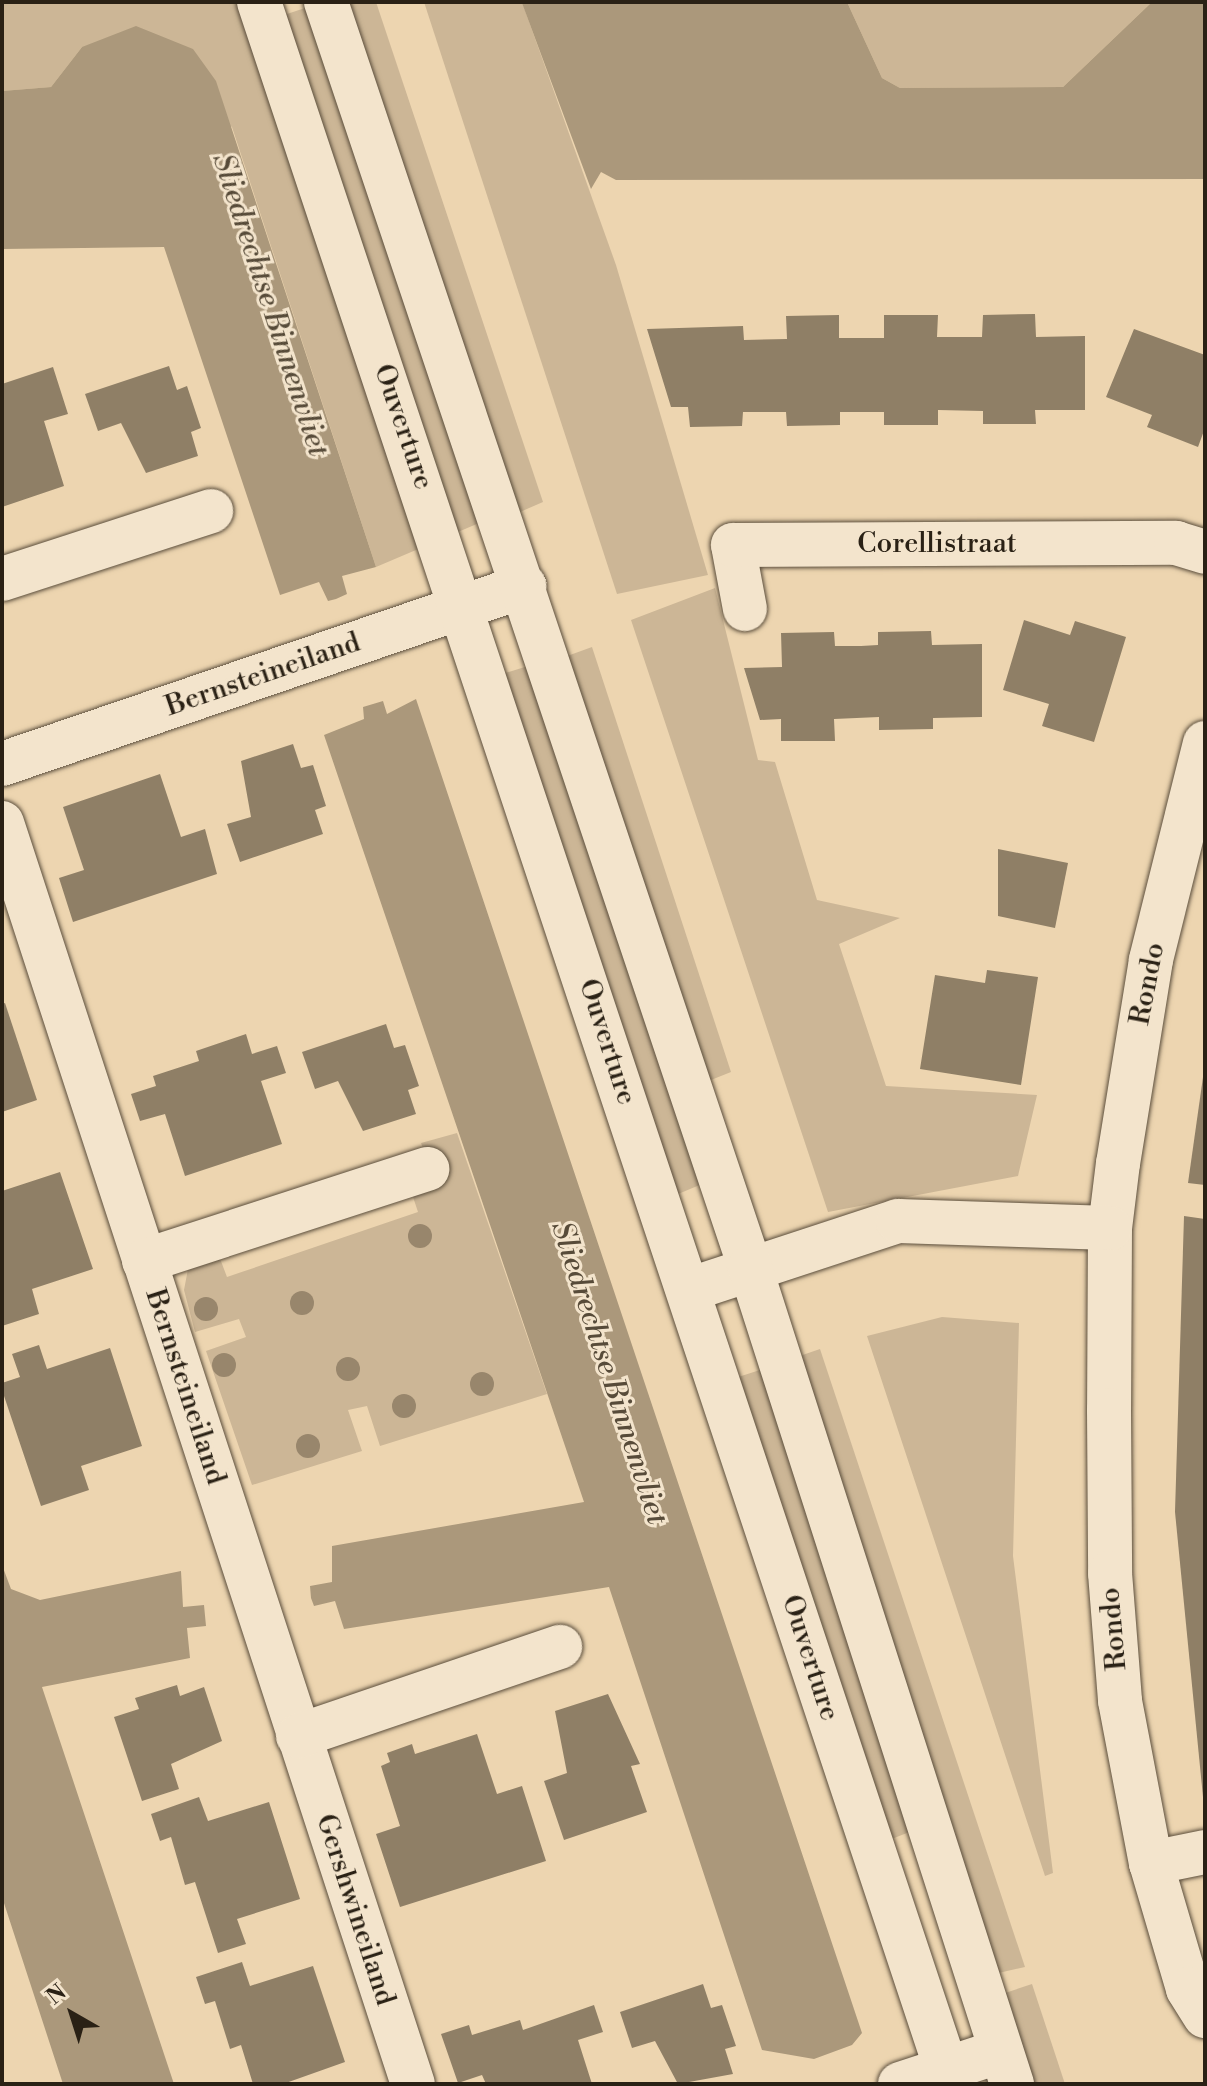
<!DOCTYPE html>
<html>
<head>
<meta charset="utf-8">
<style>
	body { margin:0 }
	#map { position:relative; width:1207px; height:2086px; overflow:hidden; background:#edd5b0; font-family:"Libre Bodoni",serif }
	div>[style] { position:absolute }
	.green>* { inset:0; background:#ccb696 }
	.water>* { inset:0; background:#ab987b }
	.building>* { inset:0; background:#8f7f66 }
	.roads { filter:drop-shadow(0 0 2px #5b4e3c) drop-shadow(0 0 2px #5b4e3c) }
	.minor>* { height:44px; margin:-22px; padding:0 22px; transform-origin:22px; border-radius:22px; background:#f3e4cc }
	.tertiary>* { height:44px; margin:-22px; padding:0 22px; transform-origin:22px; border-radius:22px; background:#f3e4cc }
	.trees>* { width:24px; height:24px; margin:-12px; border-radius:50%; background:#98866c }
	span { translate:-50% -50%; white-space:nowrap; text-align:center; line-height:1.15; -webkit-text-stroke:6px #f3e4cc; paint-order:stroke }
	.street-label { font-size:28px; color:#2a2115 }
	.water-label { font-size:30px; color:#574b39; font-style:italic }
	.frame { position:absolute; inset:0; border:4px solid #2a2115; pointer-events:none }
	.north { position:absolute; left:32px; top:1974px; width:80px; height:80px; -webkit-text-stroke:6px #f3e4cc; paint-order:stroke; rotate:321deg; font-size:22px; font-weight:700; line-height:32px; text-align:center; color:#2a2115 }
	.north::after { content:''; display:block; margin:auto; width:28px; height:36px; background:#2a2115; clip-path:polygon(50% 0,100% 100%,50% 72%,0 100%) }
</style>
</head>
<body>
<div id="map">
	<div class="green">
		<div style="clip-path:polygon(2px 2px,241px 2px,423px 547px,376px 567px,232px 127px,82px 47px,51px 87px,2px 91px)"></div>
		<div style="clip-path:polygon(341px 2px,376px 2px,543px 502px,513px 515px)"></div>
		<div style="clip-path:polygon(424px 2px,522px 2px,616px 265px,708px 575px,617px 594px)"></div>
		<div style="clip-path:polygon(847px 2px,1152px 2px,1063px 87px,900px 88px,882px 78px)"></div>
		<div style="clip-path:polygon(311px 6px,479px 523px,451px 535px,281px 16px)"></div>
		<div style="clip-path:polygon(715px 588px,758px 760px,775px 762px,817px 900px,900px 918px,839px 944px,886px 1086px,1037px 1095px,1018px 1176px,828px 1212px,631px 620px)"></div>
		<div style="clip-path:polygon(592px 647px,731px 1072px,701px 1084px,559px 659px)"></div>
		<div style="clip-path:polygon(528px 666px,702px 1184px,671px 1197px,499px 675px)"></div>
		<div style="clip-path:polygon(457px 1133px,547px 1394px,380px 1446px,367px 1406px,348px 1410px,362px 1451px,252px 1485px,206px 1351px,246px 1337px,239px 1319px,195px 1332px,184px 1290px,188px 1269px,219px 1256px,227px 1277px,418px 1212px,411px 1191px,435px 1182px,421px 1143px)"></div>
		<div style="clip-path:polygon(942px 1317px,1019px 1323px,1013px 1556px,1053px 1873px,1045px 1876px,867px 1336px)"></div>
		<div style="clip-path:polygon(820px 1349px,1025px 1967px,994px 1974px,791px 1359px)"></div>
		<div style="clip-path:polygon(760px 1370px,912px 1831px,884px 1842px,732px 1379px)"></div>
		<div style="clip-path:polygon(1032px 1984px,1065px 2084px,1029px 2084px,999px 1995px)"></div>
	</div>
	<div class="water">
		<div style="clip-path:polygon(847px 2px,882px 78px,900px 88px,1063px 87px,1152px 2px,1205px 2px,1205px 179px,616px 180px,601px 172px,591px 189px,522px 3px)"></div>
		<div style="clip-path:polygon(136px 26px,193px 49px,216px 81px,376px 567px,342px 576px,347px 594px,336px 599px,328px 601px,319px 582px,280px 595px,164px 247px,2px 249px,2px 91px,51px 87px,82px 47px)"></div>
		<div style="clip-path:polygon(416px 699px,862px 2033px,852px 2045px,814px 2059px,762px 2050px,609px 1587px,344px 1629px,335px 1601px,314px 1606px,311px 1598px,310px 1586px,332px 1582px,332px 1546px,584px 1502px,324px 735px,364px 719px,363px 707px,383px 701px,387px 714px)"></div>
		<div style="clip-path:polygon(2px 1565px,11px 1589px,40px 1600px,181px 1571px,183px 1607px,204px 1605px,206px 1626px,187px 1628px,190px 1658px,42px 1687px,174px 2084px,63px 2084px,2px 1897px)"></div>
	</div>
	<div class="building">
		<div style="clip-path:polygon(1035px 314px,1036px 337px,1085px 336px,1085px 410px,1035px 410px,1036px 424px,983px 424px,983px 411px,938px 410px,938px 425px,884px 425px,884px 412px,840px 412px,840px 425px,787px 426px,786px 412px,743px 412px,742px 426px,690px 427px,688px 407px,671px 407px,647px 329px,743px 326px,744px 340px,787px 339px,786px 316px,839px 315px,839px 338px,884px 338px,884px 315px,938px 315px,937px 337px,982px 337px,983px 315px)"></div>
		<div style="clip-path:polygon(1134px 329px,1205px 355px,1205px 428px,1198px 447px,1147px 427px,1152px 415px,1106px 397px)"></div>
		<div style="clip-path:polygon(169px 366px,177px 390px,187px 386px,201px 428px,191px 432px,198px 456px,146px 473px,121px 423px,98px 431px,85px 394px)"></div>
		<div style="clip-path:polygon(53px 367px,68px 414px,44px 421px,64px 486px,2px 507px,2px 384px)"></div>
		<div style="clip-path:polygon(1024px 620px,1070px 635px,1075px 621px,1126px 637px,1094px 742px,1042px 726px,1049px 704px,1003px 690px)"></div>
		<div style="clip-path:polygon(931px 631px,932px 645px,982px 644px,982px 717px,933px 718px,933px 729px,879px 730px,879px 717px,834px 719px,835px 741px,781px 741px,781px 719px,760px 720px,744px 668px,782px 667px,781px 633px,834px 632px,835px 646px,861px 646px,878px 645px,878px 632px)"></div>
		<div style="clip-path:polygon(293px 744px,301px 768px,313px 765px,326px 806px,315px 810px,323px 834px,240px 862px,227px 824px,251px 817px,241px 761px)"></div>
		<div style="clip-path:polygon(160px 774px,181px 837px,205px 829px,217px 874px,73px 922px,59px 878px,84px 870px,63px 807px)"></div>
		<div style="clip-path:polygon(998px 849px,1068px 863px,1055px 928px,998px 916px)"></div>
		<div style="clip-path:polygon(987px 970px,1038px 977px,1021px 1085px,920px 1069px,935px 975px,985px 983px)"></div>
		<div style="clip-path:polygon(5px 1003px,37px 1100px,2px 1112px,2px 1004px)"></div>
		<div style="clip-path:polygon(386px 1024px,394px 1048px,405px 1045px,419px 1086px,408px 1090px,416px 1114px,363px 1131px,338px 1081px,315px 1089px,302px 1052px)"></div>
		<div style="clip-path:polygon(246px 1034px,252px 1054px,277px 1046px,286px 1073px,261px 1081px,282px 1144px,185px 1176px,165px 1114px,140px 1121px,131px 1094px,156px 1086px,153px 1076px,199px 1061px,196px 1051px)"></div>
		<div style="clip-path:polygon(1204px 1070px,1205px 1070px,1205px 1185px,1188px 1183px)"></div>
		<div style="clip-path:polygon(60px 1172px,93px 1269px,32px 1289px,39px 1314px,2px 1326px,2px 1191px)"></div>
		<div style="clip-path:polygon(1184px 1216px,1205px 1219px,1203px 1797px,1175px 1512px)"></div>
		<div style="clip-path:polygon(39px 1345px,47px 1369px,110px 1348px,142px 1446px,81px 1466px,89px 1490px,41px 1506px,2px 1390px,2px 1383px,20px 1377px,12px 1354px)"></div>
		<div style="clip-path:polygon(177px 1685px,180px 1696px,204px 1687px,222px 1741px,171px 1764px,179px 1789px,142px 1801px,114px 1717px,139px 1709px,135px 1698px)"></div>
		<div style="clip-path:polygon(608px 1694px,640px 1764px,631px 1766px,647px 1812px,564px 1840px,544px 1781px,567px 1773px,555px 1711px)"></div>
		<div style="clip-path:polygon(477px 1734px,497px 1794px,522px 1786px,546px 1861px,400px 1907px,376px 1834px,400px 1826px,381px 1766px,390px 1762px,387px 1753px,412px 1744px,415px 1754px)"></div>
		<div style="clip-path:polygon(199px 1797px,208px 1821px,269px 1802px,300px 1899px,237px 1919px,246px 1944px,218px 1953px,195px 1882px,185px 1885px,171px 1837px,160px 1841px,151px 1814px)"></div>
		<div style="clip-path:polygon(242px 1962px,250px 1986px,313px 1966px,345px 2062px,283px 2084px,253px 2084px,241px 2045px,230px 2049px,215px 2001px,205px 2004px,196px 1977px)"></div>
		<div style="clip-path:polygon(703px 1984px,711px 2008px,722px 2005px,736px 2046px,725px 2049px,733px 2074px,678px 2084px,655px 2041px,632px 2048px,620px 2012px)"></div>
		<div style="clip-path:polygon(594px 2005px,603px 2032px,578px 2040px,592px 2084px,486px 2084px,482px 2075px,458px 2083px,441px 2034px,469px 2025px,472px 2035px,520px 2020px,523px 2030px)"></div>
	</div>
	<div class="roads">
		<div class="minor">
			<div style="left:2px;top:579px;width:220px;rotate:-18deg"></div>
			<div style="left:745px;top:609px;width:65px;rotate:-100.6deg"></div>
			<div style="left:733px;top:545px;width:443px;rotate:-0.3deg"></div>
			<div style="left:1176px;top:543px;width:30px;rotate:17deg"></div>
			<div style="left:1205px;top:743px;width:224px;rotate:104deg"></div>
			<div style="left:1151px;top:960px;width:206px;rotate:99.2deg"></div>
			<div style="left:1118px;top:1163px;width:65px;rotate:97deg"></div>
			<div style="left:1110px;top:1228px;width:182px;rotate:90.3deg"></div>
			<div style="left:1109px;top:1410px;width:163px;rotate:89.6deg"></div>
			<div style="left:1110px;top:1573px;width:128px;rotate:85.5deg"></div>
			<div style="left:1120px;top:1701px;width:165px;rotate:79.2deg"></div>
			<div style="left:1151px;top:1863px;width:131px;rotate:73.6deg"></div>
			<div style="left:1188px;top:1989px;width:32px;rotate:58deg"></div>
			<div style="left:2px;top:764px;width:552px;rotate:-18.83deg"></div>
			<div style="left:2px;top:823px;width:1326px;rotate:71.95deg"></div>
			<div style="left:144px;top:1261px;width:298px;rotate:-18deg"></div>
			<div style="left:688px;top:1290px;width:221px;rotate:-18.2deg"></div>
			<div style="left:898px;top:1221px;width:212px;rotate:1.9deg"></div>
			<div style="left:298px;top:1736px;width:277px;rotate:-18.8deg"></div>
			<div style="left:1151px;top:1863px;width:55px;rotate:-11.5deg"></div>
			<div style="left:900px;top:2084px;width:106px;rotate:-18.1deg"></div>
		</div>
		<div class="tertiary">
			<div style="left:259px;top:2px;width:2194px;rotate:71.61deg"></div>
			<div style="left:326px;top:2px;width:1334px;rotate:71.47deg"></div>
			<div style="left:750px;top:1267px;width:858px;rotate:72.22deg"></div>
		</div>
	</div>
	<div class="trees">
		<div style="left:420px;top:1236px"></div>
		<div style="left:302px;top:1303px"></div>
		<div style="left:206px;top:1309px"></div>
		<div style="left:224px;top:1365px"></div>
		<div style="left:348px;top:1369px"></div>
		<div style="left:482px;top:1384px"></div>
		<div style="left:404px;top:1406px"></div>
		<div style="left:308px;top:1446px"></div>
	</div>
	<div class="street-label">
		<span style="left:403px;top:427px;rotate:71deg">Ouverture</span>
		<span style="left:937px;top:544px">Corellistraat</span>
		<span style="left:263px;top:675px;rotate:-19deg">Bernsteineiland</span>
		<span style="left:1148px;top:984px;rotate:-79deg">Rondo</span>
		<span style="left:607px;top:1042px;rotate:72deg">Ouverture</span>
		<span style="left:185px;top:1387px;rotate:72deg">Bernsteineiland</span>
		<span style="left:1114px;top:1629px;rotate:-95deg">Rondo</span>
		<span style="left:810px;top:1658px;rotate:72deg">Ouverture</span>
		<span style="left:355px;top:1910px;rotate:72deg">Gershwineiland</span>
	</div>
	<div class="water-label">
		<span style="left:270px;top:305px;rotate:72deg">Sliedrechtse Binnenvliet</span>
		<span style="left:609px;top:1373px;rotate:72deg">Sliedrechtse Binnenvliet</span>
	</div>
	<div class="frame"></div>
	<div class="north">N</div>
</div>
</body>
</html>
